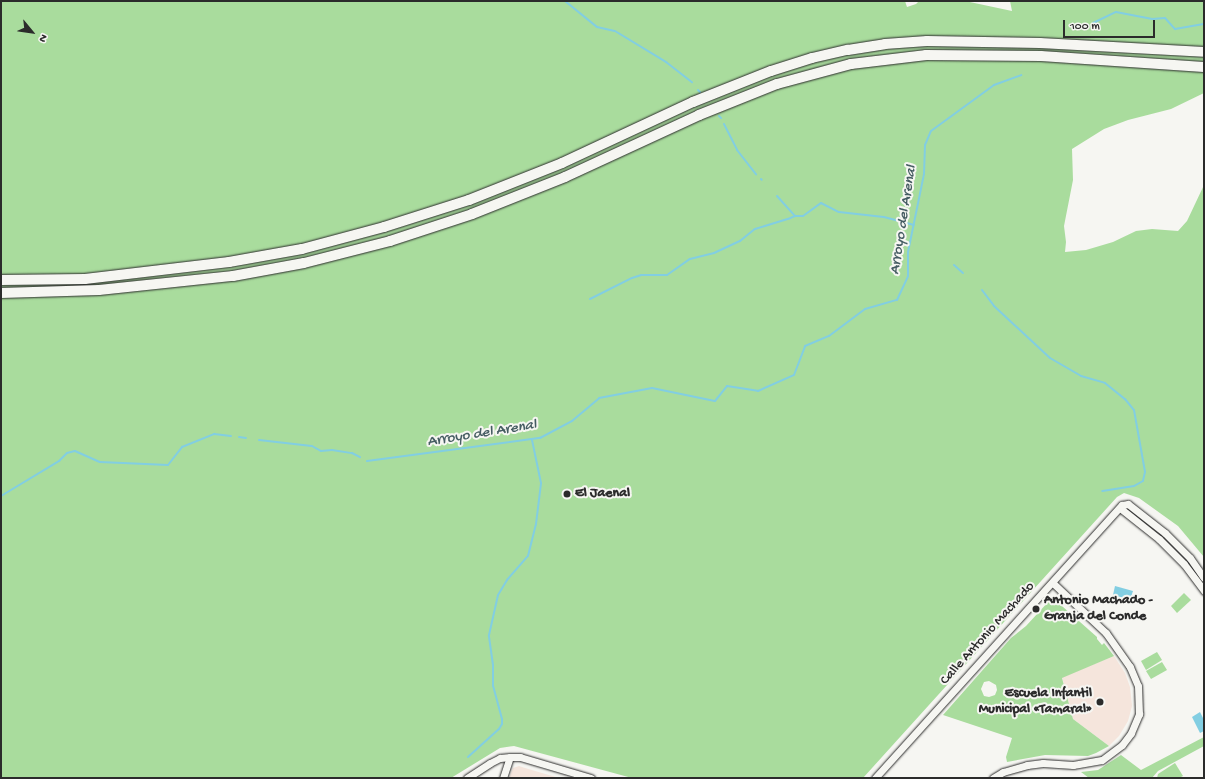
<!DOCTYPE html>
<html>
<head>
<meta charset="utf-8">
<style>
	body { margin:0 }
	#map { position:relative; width:1205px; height:779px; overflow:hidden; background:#f6f6f2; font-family:"Gochi Hand",sans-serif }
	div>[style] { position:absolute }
	.built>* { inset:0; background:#f5e5dc }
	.green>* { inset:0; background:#a9dc9d }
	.water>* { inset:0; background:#82cee2 }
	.stream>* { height:2px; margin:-1px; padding:0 1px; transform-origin:1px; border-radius:1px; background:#82cee2 }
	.roads { filter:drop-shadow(0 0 1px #2b2b2b) drop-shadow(0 0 1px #2b2b2b) }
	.minor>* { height:7px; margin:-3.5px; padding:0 3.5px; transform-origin:3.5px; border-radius:3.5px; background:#f6f6f2 }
	.highway>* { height:10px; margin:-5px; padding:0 5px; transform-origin:5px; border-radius:5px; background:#f6f6f2 }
	.dots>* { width:11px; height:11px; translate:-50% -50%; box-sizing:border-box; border:2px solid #f6f6f2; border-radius:50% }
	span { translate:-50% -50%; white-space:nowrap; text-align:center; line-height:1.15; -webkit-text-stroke:4px #f6f6f2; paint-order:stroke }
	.poi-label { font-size:14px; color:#2b2b2b; font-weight:700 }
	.left { translate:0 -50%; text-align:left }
	.right { translate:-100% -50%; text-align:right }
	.street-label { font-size:14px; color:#2b2b2b }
	.water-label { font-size:15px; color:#455c62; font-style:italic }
	.frame { position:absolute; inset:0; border:2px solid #2b2b2b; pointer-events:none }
	.north { position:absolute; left:12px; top:12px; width:40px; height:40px; -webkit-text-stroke:3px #f6f6f2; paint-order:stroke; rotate:119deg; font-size:11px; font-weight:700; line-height:16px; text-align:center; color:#2b2b2b }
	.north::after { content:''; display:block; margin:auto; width:14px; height:18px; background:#2b2b2b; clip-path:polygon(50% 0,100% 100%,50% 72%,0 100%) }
	.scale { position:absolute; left:1063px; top:20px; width:92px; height:18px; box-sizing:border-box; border:2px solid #2b2b2b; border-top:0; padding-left:5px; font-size:12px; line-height:14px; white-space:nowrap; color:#2b2b2b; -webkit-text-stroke:3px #f6f6f2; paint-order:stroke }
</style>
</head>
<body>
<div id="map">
	<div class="built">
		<div style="clip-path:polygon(1114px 656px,1125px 673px,1130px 687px,1132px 706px,1128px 721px,1119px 736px,1109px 746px,1073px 719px,1062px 677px)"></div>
		<div style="clip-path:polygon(519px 766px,525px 768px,559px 778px,509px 778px,513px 768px)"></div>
	</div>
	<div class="green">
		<div style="clip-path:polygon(1px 1px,905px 1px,907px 7px,916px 4px,919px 1px,965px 1px,1012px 11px,1010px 1px,1204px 1px,1204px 93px,1171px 109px,1128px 120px,1104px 129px,1072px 149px,1073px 180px,1064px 226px,1066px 242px,1065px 252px,1086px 250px,1113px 242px,1136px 231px,1152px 229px,1178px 231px,1187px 221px,1204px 185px,1204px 557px,1178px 526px,1139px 498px,1124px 493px,1117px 497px,863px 778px,632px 778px,514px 746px,500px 748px,451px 778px,1px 778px)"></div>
		<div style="clip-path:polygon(1184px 593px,1191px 600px,1177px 613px,1171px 606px)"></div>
		<div style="clip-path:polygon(evenodd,1054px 599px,1097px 637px,1097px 639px,1102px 645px,1104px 643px,1114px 656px,1062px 678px,1073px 719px,1109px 746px,1096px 753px,1088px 756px,1045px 755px,1007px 762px,1006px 757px,1012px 738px,943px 715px,1011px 638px,1026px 626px,1050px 600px,1054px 599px,989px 681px,996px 685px,997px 690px,995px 695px,989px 697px,984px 696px,981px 689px,984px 682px,989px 681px)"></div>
		<div style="clip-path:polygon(1157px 652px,1162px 660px,1146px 670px,1141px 661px)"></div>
		<div style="clip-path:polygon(1162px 662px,1167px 670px,1151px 679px,1146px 671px)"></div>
		<div style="clip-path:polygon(1204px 737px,1204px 746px,1158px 771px,1152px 778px,1089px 778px,1081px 772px,1098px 770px,1121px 755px,1141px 770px)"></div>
		<div style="clip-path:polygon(1175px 763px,1183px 776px,1179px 778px,1157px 778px,1158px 774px)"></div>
	</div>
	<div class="water">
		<div style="clip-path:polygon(1115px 586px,1133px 591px,1130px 600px,1113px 595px)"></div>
		<div style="clip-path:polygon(1200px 712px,1204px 720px,1204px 731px,1200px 733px,1192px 717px)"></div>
	</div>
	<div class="stream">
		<div style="left:565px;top:1px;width:41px;rotate:39.1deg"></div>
		<div style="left:597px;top:27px;width:18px;rotate:13deg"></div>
		<div style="left:615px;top:31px;width:60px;rotate:31.3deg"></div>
		<div style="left:666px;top:62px;width:33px;rotate:38deg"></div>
		<div style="left:1093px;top:23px;width:25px;rotate:-26deg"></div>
		<div style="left:1116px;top:12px;width:37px;rotate:11deg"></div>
		<div style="left:1152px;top:19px;width:13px;rotate:-4deg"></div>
		<div style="left:1165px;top:18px;width:15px;rotate:48deg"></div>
		<div style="left:1175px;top:29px;width:29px;rotate:-10deg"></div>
		<div style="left:698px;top:90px;width:3px;rotate:45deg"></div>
		<div style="left:719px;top:116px;width:3px;rotate:45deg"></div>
		<div style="left:724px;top:124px;width:29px;rotate:63deg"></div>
		<div style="left:737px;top:150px;width:31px;rotate:52deg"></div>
		<div style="left:761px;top:179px;width:1px;rotate:45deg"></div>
		<div style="left:777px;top:196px;width:27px;rotate:48deg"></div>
		<div style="left:795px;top:216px;width:8px"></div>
		<div style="left:803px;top:216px;width:22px;rotate:-36deg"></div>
		<div style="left:821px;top:203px;width:20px;rotate:27deg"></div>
		<div style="left:839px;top:212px;width:45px;rotate:6.3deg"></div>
		<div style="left:884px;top:217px;width:31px;rotate:15deg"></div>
		<div style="left:954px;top:265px;width:12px;rotate:42deg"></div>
		<div style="left:982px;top:290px;width:20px;rotate:53deg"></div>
		<div style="left:994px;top:306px;width:76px;rotate:42.9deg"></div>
		<div style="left:1050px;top:358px;width:36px;rotate:30deg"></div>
		<div style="left:1081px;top:376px;width:25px;rotate:16deg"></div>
		<div style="left:1105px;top:383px;width:26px;rotate:39deg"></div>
		<div style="left:1125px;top:399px;width:14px;rotate:51deg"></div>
		<div style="left:1134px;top:410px;width:63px;rotate:79.9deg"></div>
		<div style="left:1145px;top:472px;width:9px;rotate:103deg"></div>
		<div style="left:1143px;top:481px;width:10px;rotate:151deg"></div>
		<div style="left:1134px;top:486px;width:32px;rotate:171deg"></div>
		<div style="left:590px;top:299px;width:47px;rotate:-26.6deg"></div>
		<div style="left:632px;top:278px;width:9px;rotate:-18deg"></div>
		<div style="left:641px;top:275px;width:26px"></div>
		<div style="left:667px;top:275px;width:28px;rotate:-35deg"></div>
		<div style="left:690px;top:259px;width:25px;rotate:-14deg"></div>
		<div style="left:714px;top:253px;width:29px;rotate:-25deg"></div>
		<div style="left:740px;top:241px;width:19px;rotate:-39deg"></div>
		<div style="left:755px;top:229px;width:34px;rotate:-17deg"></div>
		<div style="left:788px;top:219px;width:8px;rotate:-23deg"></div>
		<div style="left:239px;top:437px;width:7px;rotate:8deg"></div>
		<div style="left:259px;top:440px;width:53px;rotate:6.5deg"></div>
		<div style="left:312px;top:446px;width:10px;rotate:29deg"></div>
		<div style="left:321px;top:451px;width:11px;rotate:-5deg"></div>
		<div style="left:332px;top:450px;width:20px;rotate:9deg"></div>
		<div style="left:352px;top:453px;width:9px;rotate:27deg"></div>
		<div style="left:367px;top:461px;width:175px;rotate:-7.6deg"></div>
		<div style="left:540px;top:438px;width:36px;rotate:-28deg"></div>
		<div style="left:572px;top:421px;width:35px;rotate:-40deg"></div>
		<div style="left:599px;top:398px;width:54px;rotate:-10.7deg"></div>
		<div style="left:652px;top:388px;width:64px;rotate:11.7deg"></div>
		<div style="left:715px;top:401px;width:19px;rotate:-51deg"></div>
		<div style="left:727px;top:386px;width:31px;rotate:9deg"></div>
		<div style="left:758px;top:391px;width:39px;rotate:-24deg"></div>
		<div style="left:794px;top:375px;width:31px;rotate:-69deg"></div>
		<div style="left:805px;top:346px;width:26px;rotate:-23deg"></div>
		<div style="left:829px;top:336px;width:45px;rotate:-36.9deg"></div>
		<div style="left:865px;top:309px;width:33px;rotate:-16deg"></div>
		<div style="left:897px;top:300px;width:26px;rotate:-65deg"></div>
		<div style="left:908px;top:276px;width:24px;rotate:-90deg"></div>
		<div style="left:908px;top:252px;width:80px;rotate:-78.4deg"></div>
		<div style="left:924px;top:174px;width:29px;rotate:-88deg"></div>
		<div style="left:925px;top:145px;width:15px;rotate:-67deg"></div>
		<div style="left:931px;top:131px;width:78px;rotate:-36.1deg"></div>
		<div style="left:994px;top:85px;width:29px;rotate:-20deg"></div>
		<div style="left:1px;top:496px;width:68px;rotate:-31.1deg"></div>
		<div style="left:59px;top:461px;width:11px;rotate:-45deg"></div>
		<div style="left:67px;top:453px;width:8px;rotate:-14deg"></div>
		<div style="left:75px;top:451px;width:27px;rotate:24deg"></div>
		<div style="left:100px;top:462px;width:68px;rotate:2.5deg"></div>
		<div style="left:168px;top:465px;width:23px;rotate:-52deg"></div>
		<div style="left:182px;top:447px;width:35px;rotate:-22deg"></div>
		<div style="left:214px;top:434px;width:17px;rotate:7deg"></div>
		<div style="left:468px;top:757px;width:42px;rotate:-42.1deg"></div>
		<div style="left:499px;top:729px;width:6px;rotate:-59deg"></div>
		<div style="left:502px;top:724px;width:5px;rotate:-90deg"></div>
		<div style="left:502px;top:719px;width:34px;rotate:-105deg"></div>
		<div style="left:493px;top:686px;width:21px;rotate:-90deg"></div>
		<div style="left:493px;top:665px;width:30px;rotate:-98deg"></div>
		<div style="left:489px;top:635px;width:41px;rotate:-77.3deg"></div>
		<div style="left:498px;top:595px;width:17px;rotate:-59deg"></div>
		<div style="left:507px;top:580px;width:32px;rotate:-49deg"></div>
		<div style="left:528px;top:556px;width:33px;rotate:-76deg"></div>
		<div style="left:536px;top:524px;width:41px;rotate:-83deg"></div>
		<div style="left:541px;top:483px;width:44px;rotate:-101.8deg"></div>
	</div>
	<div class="roads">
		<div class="minor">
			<div style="left:1120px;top:508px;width:50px;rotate:38.5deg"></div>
			<div style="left:1159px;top:539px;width:35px;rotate:45deg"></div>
			<div style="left:1184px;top:564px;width:34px;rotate:53deg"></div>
			<div style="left:467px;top:778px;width:27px;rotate:-33deg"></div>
			<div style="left:490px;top:763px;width:11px;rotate:-27deg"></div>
			<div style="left:500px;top:758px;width:10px;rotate:-6deg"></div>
			<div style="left:510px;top:757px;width:10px"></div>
			<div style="left:520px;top:757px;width:74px;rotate:16.5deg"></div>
			<div style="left:503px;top:778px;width:22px;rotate:-72deg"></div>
			<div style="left:875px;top:778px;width:368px;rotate:-47.9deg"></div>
			<div style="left:1122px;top:505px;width:6px;rotate:-9deg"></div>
			<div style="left:1128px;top:504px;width:47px;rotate:38.1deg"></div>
			<div style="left:1165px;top:533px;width:35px;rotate:45deg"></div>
			<div style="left:1190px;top:558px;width:24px;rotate:55deg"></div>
			<div style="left:993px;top:778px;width:12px;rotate:-31deg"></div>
			<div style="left:1003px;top:772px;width:25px;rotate:-16deg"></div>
			<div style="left:1027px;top:765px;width:16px;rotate:-7deg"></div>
			<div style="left:1043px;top:763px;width:30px;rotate:4deg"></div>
			<div style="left:1073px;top:765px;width:29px;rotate:-10deg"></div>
			<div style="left:1102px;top:760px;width:25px;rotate:-37deg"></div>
			<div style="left:1122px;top:745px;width:15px;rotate:-53deg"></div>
			<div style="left:1131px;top:733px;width:21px;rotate:-67deg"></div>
			<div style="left:1139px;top:714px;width:28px;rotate:-92deg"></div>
			<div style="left:1138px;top:686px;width:21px;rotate:-113deg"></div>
			<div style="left:1130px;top:667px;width:42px;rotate:-125.2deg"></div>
			<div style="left:1106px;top:633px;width:73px;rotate:-136.7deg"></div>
		</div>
		<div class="highway">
			<div style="left:1px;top:280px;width:84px;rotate:-0.7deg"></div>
			<div style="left:85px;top:279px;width:145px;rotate:-6.7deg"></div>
			<div style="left:229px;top:262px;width:74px;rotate:-10.1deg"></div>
			<div style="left:302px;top:249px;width:85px;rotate:-15deg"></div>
			<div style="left:384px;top:227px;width:89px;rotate:-17.6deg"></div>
			<div style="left:469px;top:200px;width:100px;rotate:-21.7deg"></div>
			<div style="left:562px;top:163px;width:145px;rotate:-25deg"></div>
			<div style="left:693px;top:102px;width:84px;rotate:-21.7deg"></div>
			<div style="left:771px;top:71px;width:43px;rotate:-17.6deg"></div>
			<div style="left:812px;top:58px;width:37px;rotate:-13deg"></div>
			<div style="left:848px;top:50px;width:37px;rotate:-9deg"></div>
			<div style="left:885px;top:44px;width:42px;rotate:-4.1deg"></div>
			<div style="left:927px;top:41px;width:113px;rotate:1deg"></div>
			<div style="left:1040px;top:43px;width:164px;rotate:3.1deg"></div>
			<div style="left:1px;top:293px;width:98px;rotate:-1.8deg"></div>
			<div style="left:99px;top:290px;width:135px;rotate:-6deg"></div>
			<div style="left:233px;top:276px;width:72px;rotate:-10.4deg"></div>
			<div style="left:304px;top:263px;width:89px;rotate:-14.3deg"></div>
			<div style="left:390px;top:241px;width:86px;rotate:-18.2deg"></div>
			<div style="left:472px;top:214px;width:100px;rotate:-21.7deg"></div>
			<div style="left:565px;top:177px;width:148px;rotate:-24.8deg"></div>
			<div style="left:699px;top:115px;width:84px;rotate:-21.7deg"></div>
			<div style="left:777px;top:84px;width:77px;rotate:-15.1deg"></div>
			<div style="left:851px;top:64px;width:76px;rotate:-6.8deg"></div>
			<div style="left:926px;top:55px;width:115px;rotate:0.5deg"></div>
			<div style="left:1041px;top:56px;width:163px;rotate:3.9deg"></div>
		</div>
	</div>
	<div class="dots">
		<div style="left:567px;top:494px;background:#2b2b2b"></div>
		<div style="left:1036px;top:609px;background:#2b2b2b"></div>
		<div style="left:1100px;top:702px;background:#2b2b2b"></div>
	</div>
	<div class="poi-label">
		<span class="left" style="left:575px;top:494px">El Jaenal</span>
		<span class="left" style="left:1044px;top:609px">Antonio Machado -<br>Granja del Conde</span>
		<span class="right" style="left:1092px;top:702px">Escuela Infantil<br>Municipal «Tamaral»</span>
	</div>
	<div class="street-label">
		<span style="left:988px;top:634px;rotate:-48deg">Calle Antonio Machado</span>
	</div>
	<div class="water-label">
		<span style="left:904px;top:220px;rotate:-81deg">Arroyo del Arenal</span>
		<span style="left:482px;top:434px;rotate:-9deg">Arroyo del Arenal</span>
	</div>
	<div class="frame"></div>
	<div class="north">N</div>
	<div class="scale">100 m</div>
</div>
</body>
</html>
